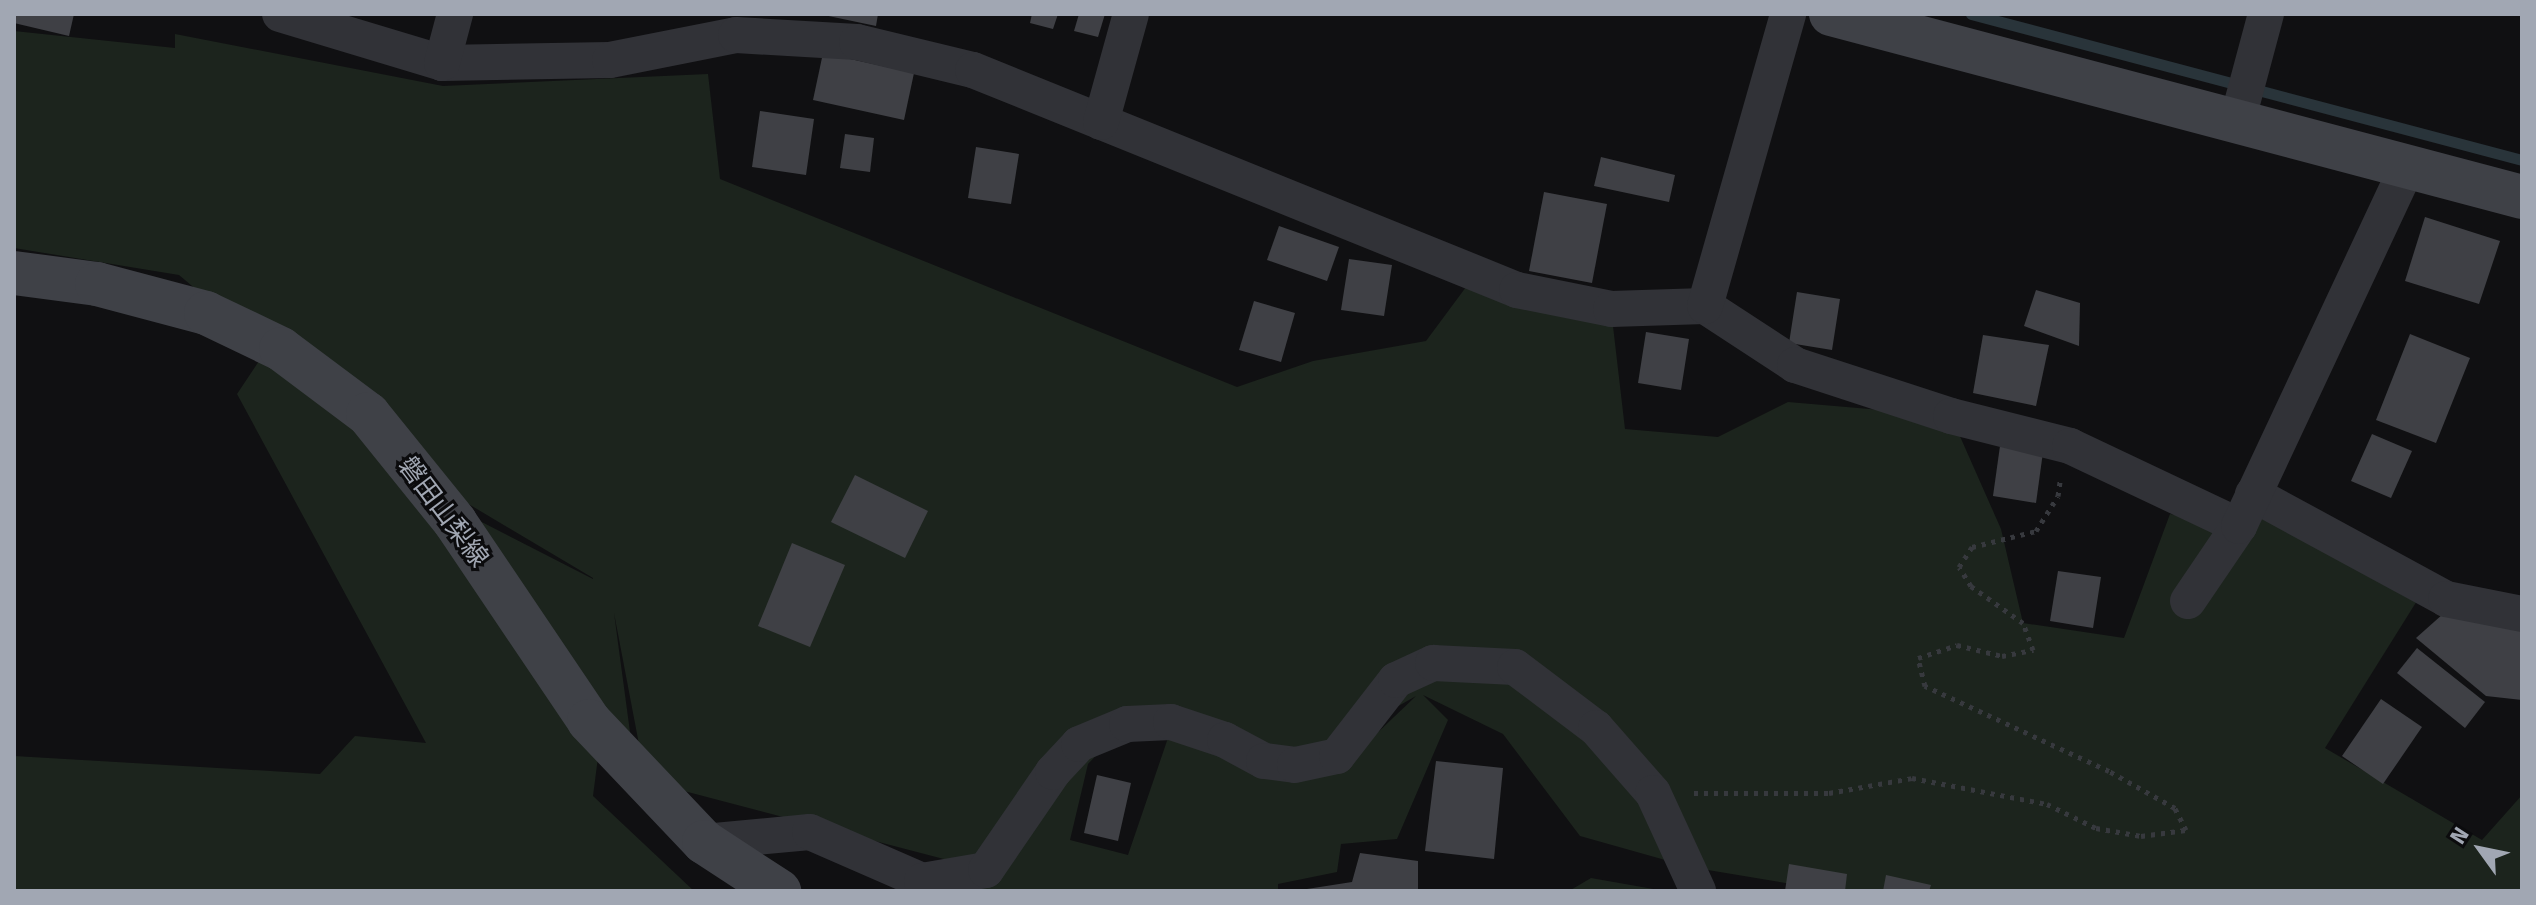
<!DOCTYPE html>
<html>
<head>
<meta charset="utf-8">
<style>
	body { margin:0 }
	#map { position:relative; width:2536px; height:905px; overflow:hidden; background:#101012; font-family:"Fira Sans","Noto Sans JP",sans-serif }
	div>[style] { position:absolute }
	.green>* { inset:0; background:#1c241d }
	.stream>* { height:11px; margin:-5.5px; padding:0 5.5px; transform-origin:5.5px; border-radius:5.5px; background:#29343a }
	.building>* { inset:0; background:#3f4045 }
	.path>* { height:5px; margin-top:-2.5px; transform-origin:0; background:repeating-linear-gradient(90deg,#37393e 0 4px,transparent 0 10px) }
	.street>* { height:36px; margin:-18px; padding:0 18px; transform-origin:18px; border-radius:18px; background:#313237 }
	.secondary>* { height:44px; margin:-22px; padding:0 22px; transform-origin:22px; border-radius:22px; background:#3f4147 }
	span { translate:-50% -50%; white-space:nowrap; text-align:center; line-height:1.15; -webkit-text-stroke:6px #0b0b0d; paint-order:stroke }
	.street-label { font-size:26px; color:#a1a7b3 }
	.frame { position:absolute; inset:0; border:16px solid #a1a7b3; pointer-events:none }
	.north { position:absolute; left:2440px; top:809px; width:80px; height:80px; -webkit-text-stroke:6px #0b0b0d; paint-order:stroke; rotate:303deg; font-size:22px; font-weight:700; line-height:32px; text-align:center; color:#a1a7b3 }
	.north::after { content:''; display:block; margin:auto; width:28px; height:36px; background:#a1a7b3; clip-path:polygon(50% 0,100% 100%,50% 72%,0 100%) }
</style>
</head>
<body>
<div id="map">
	<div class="green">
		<div style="clip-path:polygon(evenodd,14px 31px,175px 48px,175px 34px,443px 86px,708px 74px,720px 179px,1237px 387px,1313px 361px,1426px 341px,1469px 283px,1611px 309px,1625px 429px,1718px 437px,1788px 402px,1951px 416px,2001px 529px,2023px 623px,2124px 638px,2170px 514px,2239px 526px,2268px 502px,2425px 588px,2325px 748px,2482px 840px,2522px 795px,2522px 891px,1833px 891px,1690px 867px,1580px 836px,1503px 734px,1423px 695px,1448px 720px,1397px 839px,1341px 844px,1337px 872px,1278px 884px,1278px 891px,967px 891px,982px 869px,646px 781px,614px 613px,635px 769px,601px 734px,593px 796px,694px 891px,14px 891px,14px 756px,320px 774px,355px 736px,426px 743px,237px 394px,267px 349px,179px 275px,14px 248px,14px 31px,413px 471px,593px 578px,593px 579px,437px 499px,413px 471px,14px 31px,1416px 696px,1351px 758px,1298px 763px,1416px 696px,14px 31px,1126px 724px,1169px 735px,1128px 855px,1070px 840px,1088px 764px,1126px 724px)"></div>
		<div style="clip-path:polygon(1591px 878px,1659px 890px,1661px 891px,1569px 891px)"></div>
	</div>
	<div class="stream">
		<div style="left:1971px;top:14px;width:570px;rotate:14.84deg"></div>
	</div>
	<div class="building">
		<div style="clip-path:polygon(14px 14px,74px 14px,69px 36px,14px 23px)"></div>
		<div style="clip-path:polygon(819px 14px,878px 14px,876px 26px)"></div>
		<div style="clip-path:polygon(1032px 14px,1058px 14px,1053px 29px,1030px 23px)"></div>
		<div style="clip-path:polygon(1079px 14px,1105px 14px,1098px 37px,1074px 31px)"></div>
		<div style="clip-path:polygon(823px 53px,914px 73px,904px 120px,813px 100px)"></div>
		<div style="clip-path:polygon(760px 111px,814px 119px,806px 175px,752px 167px)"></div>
		<div style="clip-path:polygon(845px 134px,874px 138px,870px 172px,840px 168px)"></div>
		<div style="clip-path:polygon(976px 147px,1019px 154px,1011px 204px,968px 198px)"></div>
		<div style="clip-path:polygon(1601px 157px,1675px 175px,1669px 202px,1594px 186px)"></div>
		<div style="clip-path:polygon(1544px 192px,1607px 204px,1592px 283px,1529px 271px)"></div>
		<div style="clip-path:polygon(2425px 217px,2500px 241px,2479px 304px,2405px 281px)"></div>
		<div style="clip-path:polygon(1279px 226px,1339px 247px,1327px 281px,1267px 260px)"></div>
		<div style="clip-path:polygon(1349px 259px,1392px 265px,1384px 316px,1341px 310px)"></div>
		<div style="clip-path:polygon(2036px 290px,2080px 303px,2079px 346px,2024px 326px)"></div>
		<div style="clip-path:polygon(1797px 292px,1840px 299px,1832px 350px,1789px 343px)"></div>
		<div style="clip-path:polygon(1254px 301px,1295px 313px,1281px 362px,1239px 350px)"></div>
		<div style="clip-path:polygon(1646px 332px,1689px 339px,1681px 390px,1638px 383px)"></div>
		<div style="clip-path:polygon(2410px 334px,2470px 358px,2436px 443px,2376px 420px)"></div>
		<div style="clip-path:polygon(1983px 335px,2049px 345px,2036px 406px,1973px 393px)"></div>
		<div style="clip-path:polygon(2372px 434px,2412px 451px,2391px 498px,2351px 481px)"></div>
		<div style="clip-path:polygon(2000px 446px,2043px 452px,2036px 503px,1993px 496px)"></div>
		<div style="clip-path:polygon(855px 475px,928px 511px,905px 558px,831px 522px)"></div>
		<div style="clip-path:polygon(792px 543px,845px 565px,810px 647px,758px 626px)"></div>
		<div style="clip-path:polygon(2058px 571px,2101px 577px,2093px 628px,2050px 621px)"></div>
		<div style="clip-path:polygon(2443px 614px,2522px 627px,2522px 700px,2486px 696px,2416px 638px)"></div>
		<div style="clip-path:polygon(2417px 648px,2485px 702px,2465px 728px,2397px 673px)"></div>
		<div style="clip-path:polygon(2381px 699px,2422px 727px,2383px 784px,2342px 756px)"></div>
		<div style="clip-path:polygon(1436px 761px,1503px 768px,1494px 859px,1425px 851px)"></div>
		<div style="clip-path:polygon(1097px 775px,1131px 783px,1118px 841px,1084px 833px)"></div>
		<div style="clip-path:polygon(1360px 853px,1418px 861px,1418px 891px,1294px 891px,1352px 882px)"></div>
		<div style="clip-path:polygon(1789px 864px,1847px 874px,1845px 891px,1785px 891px)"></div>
		<div style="clip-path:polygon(1886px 875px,1931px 885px,1929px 891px,1883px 891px)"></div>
	</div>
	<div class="path">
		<div style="left:1694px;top:793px;width:135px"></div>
		<div style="left:1829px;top:793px;width:84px;rotate:-10.2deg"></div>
		<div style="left:1912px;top:778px;width:137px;rotate:10.9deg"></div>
		<div style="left:2047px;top:804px;width:55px;rotate:26.1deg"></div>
		<div style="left:2096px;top:828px;width:46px;rotate:10.1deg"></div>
		<div style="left:2141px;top:836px;width:45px;rotate:-7.6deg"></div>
		<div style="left:2186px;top:830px;width:25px;rotate:-117deg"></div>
		<div style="left:2175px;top:808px;width:76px;rotate:-150.7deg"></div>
		<div style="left:2109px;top:771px;width:203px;rotate:-155.2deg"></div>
		<div style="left:1925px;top:686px;width:29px;rotate:-104deg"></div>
		<div style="left:1918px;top:658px;width:41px;rotate:-18.4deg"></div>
		<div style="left:1957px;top:645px;width:46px;rotate:13.7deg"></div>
		<div style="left:2002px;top:656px;width:32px;rotate:-11deg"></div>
		<div style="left:2033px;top:650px;width:29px;rotate:-110deg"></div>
		<div style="left:2023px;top:623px;width:64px;rotate:-144.6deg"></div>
		<div style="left:1971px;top:586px;width:22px;rotate:-122deg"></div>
		<div style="left:1959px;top:567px;width:24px;rotate:-57deg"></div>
		<div style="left:1972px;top:547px;width:66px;rotate:-14deg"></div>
		<div style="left:2036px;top:531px;width:41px;rotate:-57.8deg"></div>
		<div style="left:2058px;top:496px;width:15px;rotate:-82deg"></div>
	</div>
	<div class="street">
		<div style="left:280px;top:14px;width:169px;rotate:16.8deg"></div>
		<div style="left:442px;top:63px;width:168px;rotate:-1deg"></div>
		<div style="left:610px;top:60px;width:128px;rotate:-11.2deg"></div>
		<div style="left:736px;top:35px;width:121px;rotate:3.3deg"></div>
		<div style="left:857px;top:42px;width:119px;rotate:13.6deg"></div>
		<div style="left:973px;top:70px;width:587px;rotate:22.02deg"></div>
		<div style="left:1517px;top:290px;width:96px;rotate:11.4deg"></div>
		<div style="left:1611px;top:309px;width:94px;rotate:-1.8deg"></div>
		<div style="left:1705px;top:306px;width:108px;rotate:33.2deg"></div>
		<div style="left:1795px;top:365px;width:164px;rotate:18.1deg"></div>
		<div style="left:1951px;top:416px;width:123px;rotate:14.1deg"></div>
		<div style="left:2070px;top:446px;width:187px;rotate:25.3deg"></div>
		<div style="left:442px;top:63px;width:51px;rotate:-75.1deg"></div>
		<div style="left:1101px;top:122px;width:112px;rotate:-74.5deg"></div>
		<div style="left:2237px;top:122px;width:112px;rotate:-75deg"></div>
		<div style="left:1705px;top:306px;width:304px;rotate:-74.1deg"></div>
		<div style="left:2253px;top:494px;width:220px;rotate:28.5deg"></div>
		<div style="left:2446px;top:599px;width:77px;rotate:11.2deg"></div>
		<div style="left:2188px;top:601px;width:91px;rotate:-55.8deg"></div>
		<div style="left:2239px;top:526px;width:396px;rotate:-64.9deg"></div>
		<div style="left:704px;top:842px;width:106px;rotate:-5.4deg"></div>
		<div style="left:810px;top:832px;width:122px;rotate:23.6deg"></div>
		<div style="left:922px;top:881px;width:65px;rotate:-9.8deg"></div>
		<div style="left:986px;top:870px;width:119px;rotate:-55.6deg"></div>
		<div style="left:1053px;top:772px;width:38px;rotate:-47deg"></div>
		<div style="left:1079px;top:744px;width:52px;rotate:-22.6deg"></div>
		<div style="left:1127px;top:724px;width:44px;rotate:-2.6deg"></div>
		<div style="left:1171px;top:722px;width:57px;rotate:18.4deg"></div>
		<div style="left:1225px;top:740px;width:44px;rotate:28.3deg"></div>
		<div style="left:1264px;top:761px;width:31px;rotate:7deg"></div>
		<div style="left:1295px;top:765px;width:43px;rotate:-12.1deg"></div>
		<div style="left:1337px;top:756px;width:96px;rotate:-52.2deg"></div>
		<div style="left:1396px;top:680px;width:41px;rotate:-24.7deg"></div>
		<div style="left:1433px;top:663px;width:82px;rotate:2.8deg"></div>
		<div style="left:1515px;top:667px;width:101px;rotate:37deg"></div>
		<div style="left:1596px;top:728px;width:86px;rotate:48.8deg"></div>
		<div style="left:1653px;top:793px;width:108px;rotate:65.3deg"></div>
	</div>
	<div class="secondary">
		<div style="left:1831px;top:14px;width:715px;rotate:14.83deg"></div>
		<div style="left:14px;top:273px;width:84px;rotate:7.5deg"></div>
		<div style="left:97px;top:284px;width:113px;rotate:14.9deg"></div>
		<div style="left:206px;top:313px;width:83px;rotate:25.6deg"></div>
		<div style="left:281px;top:349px;width:109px;rotate:36.8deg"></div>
		<div style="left:368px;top:414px;width:139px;rotate:51.1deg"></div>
		<div style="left:455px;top:522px;width:240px;rotate:56deg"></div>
		<div style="left:589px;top:721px;width:167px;rotate:46.5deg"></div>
		<div style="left:704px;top:842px;width:90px;rotate:33.2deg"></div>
	</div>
	<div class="street-label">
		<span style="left:443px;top:512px;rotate:53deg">磐田山梨線</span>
	</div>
	<div class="frame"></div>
	<div class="north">N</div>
</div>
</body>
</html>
